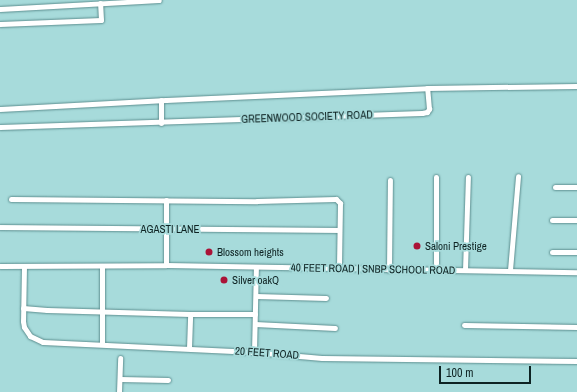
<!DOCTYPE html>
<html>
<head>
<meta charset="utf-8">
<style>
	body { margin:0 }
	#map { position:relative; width:577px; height:392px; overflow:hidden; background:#a7dbdb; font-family:"Archivo Narrow",sans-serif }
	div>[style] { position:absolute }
	.roads { filter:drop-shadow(0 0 1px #5c8e8f) drop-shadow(0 0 1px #5c8e8f) }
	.minor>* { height:5px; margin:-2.5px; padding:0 2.5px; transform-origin:2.5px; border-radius:2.5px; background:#fff }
	.dots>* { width:11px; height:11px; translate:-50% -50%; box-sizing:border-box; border:2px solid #a7dbdb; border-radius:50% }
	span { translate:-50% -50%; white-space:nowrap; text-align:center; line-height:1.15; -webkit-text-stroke:3.5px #a7dbdb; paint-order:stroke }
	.street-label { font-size:11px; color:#0e2323 }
	.poi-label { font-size:11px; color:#0e2323 }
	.left { translate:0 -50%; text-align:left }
	.scale { position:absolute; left:439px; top:366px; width:92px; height:18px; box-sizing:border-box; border:2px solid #0e2323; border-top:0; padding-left:5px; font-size:12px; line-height:14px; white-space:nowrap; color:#0e2323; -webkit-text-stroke:3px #a7dbdb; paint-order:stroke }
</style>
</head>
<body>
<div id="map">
	<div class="roads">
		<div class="minor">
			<div style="left:0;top:9px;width:159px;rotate:-3.2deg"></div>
			<div style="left:0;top:24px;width:101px;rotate:-2.3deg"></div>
			<div style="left:101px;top:20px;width:17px;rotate:-93deg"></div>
			<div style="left:161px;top:100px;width:23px;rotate:90deg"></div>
			<div style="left:0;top:109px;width:166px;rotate:-3.1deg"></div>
			<div style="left:166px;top:100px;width:261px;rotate:-2.6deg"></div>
			<div style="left:427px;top:88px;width:150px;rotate:-0.8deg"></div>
			<div style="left:0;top:127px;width:422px;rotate:-1.9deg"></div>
			<div style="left:422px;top:113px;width:5px;rotate:-11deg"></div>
			<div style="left:427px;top:112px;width:4px;rotate:-56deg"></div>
			<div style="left:429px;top:109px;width:21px;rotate:-95deg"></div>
			<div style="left:436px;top:177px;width:92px;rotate:90deg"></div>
			<div style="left:555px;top:187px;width:22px"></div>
			<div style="left:11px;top:199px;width:246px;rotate:0.5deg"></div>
			<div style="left:257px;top:201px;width:79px;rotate:-1.5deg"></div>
			<div style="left:336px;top:199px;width:6px;rotate:45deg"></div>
			<div style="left:340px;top:203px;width:65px;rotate:90.9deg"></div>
			<div style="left:552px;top:220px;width:25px"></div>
			<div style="left:0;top:227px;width:339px;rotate:0.5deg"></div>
			<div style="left:552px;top:252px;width:25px"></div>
			<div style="left:166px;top:265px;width:65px;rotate:-90deg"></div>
			<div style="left:0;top:266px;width:166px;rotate:-0.3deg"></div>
			<div style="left:166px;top:265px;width:411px;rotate:1deg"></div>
			<div style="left:24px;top:266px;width:55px;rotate:91deg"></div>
			<div style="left:23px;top:321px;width:6px;rotate:81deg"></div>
			<div style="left:24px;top:327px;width:11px;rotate:56deg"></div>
			<div style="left:30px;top:336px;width:14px;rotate:25deg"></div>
			<div style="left:43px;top:342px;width:211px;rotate:2.7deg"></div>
			<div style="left:254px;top:352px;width:68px;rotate:5deg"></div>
			<div style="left:322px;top:358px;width:255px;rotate:0.7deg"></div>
			<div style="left:102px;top:266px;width:78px;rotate:90deg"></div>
			<div style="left:389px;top:270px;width:90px;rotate:-89.4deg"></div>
			<div style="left:465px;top:270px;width:93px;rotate:-88.2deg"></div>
			<div style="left:510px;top:270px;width:94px;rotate:-85.1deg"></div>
			<div style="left:256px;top:296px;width:70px;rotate:1.6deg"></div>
			<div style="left:23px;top:308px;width:24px;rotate:5deg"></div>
			<div style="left:47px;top:310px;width:143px;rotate:1.6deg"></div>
			<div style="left:190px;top:314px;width:65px"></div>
			<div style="left:255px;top:324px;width:80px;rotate:2.9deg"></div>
			<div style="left:464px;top:325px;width:113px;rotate:1deg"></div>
			<div style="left:189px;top:348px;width:34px;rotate:-88deg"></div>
			<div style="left:254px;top:352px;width:85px;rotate:-88.7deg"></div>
			<div style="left:120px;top:379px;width:48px;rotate:1.2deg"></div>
			<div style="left:119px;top:392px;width:34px;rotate:-88deg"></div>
		</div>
	</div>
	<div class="dots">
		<div style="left:417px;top:246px;background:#aa1337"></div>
		<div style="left:209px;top:252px;background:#aa1337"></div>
		<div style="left:224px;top:280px;background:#aa1337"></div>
	</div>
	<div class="street-label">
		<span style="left:307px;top:117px;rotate:-2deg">GREENWOOD SOCIETY ROAD</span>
		<span style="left:170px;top:229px">AGASTI LANE</span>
		<span style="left:373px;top:269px;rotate:1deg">40 FEET ROAD | SNBP SCHOOL ROAD</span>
		<span style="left:267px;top:353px;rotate:4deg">20 FEET ROAD</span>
	</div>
	<div class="poi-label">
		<span class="left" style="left:425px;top:246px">Saloni Prestige</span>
		<span class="left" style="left:217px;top:252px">Blossom heights</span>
		<span class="left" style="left:232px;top:280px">Silver oakQ</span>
	</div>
	<div class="scale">100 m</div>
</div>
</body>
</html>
